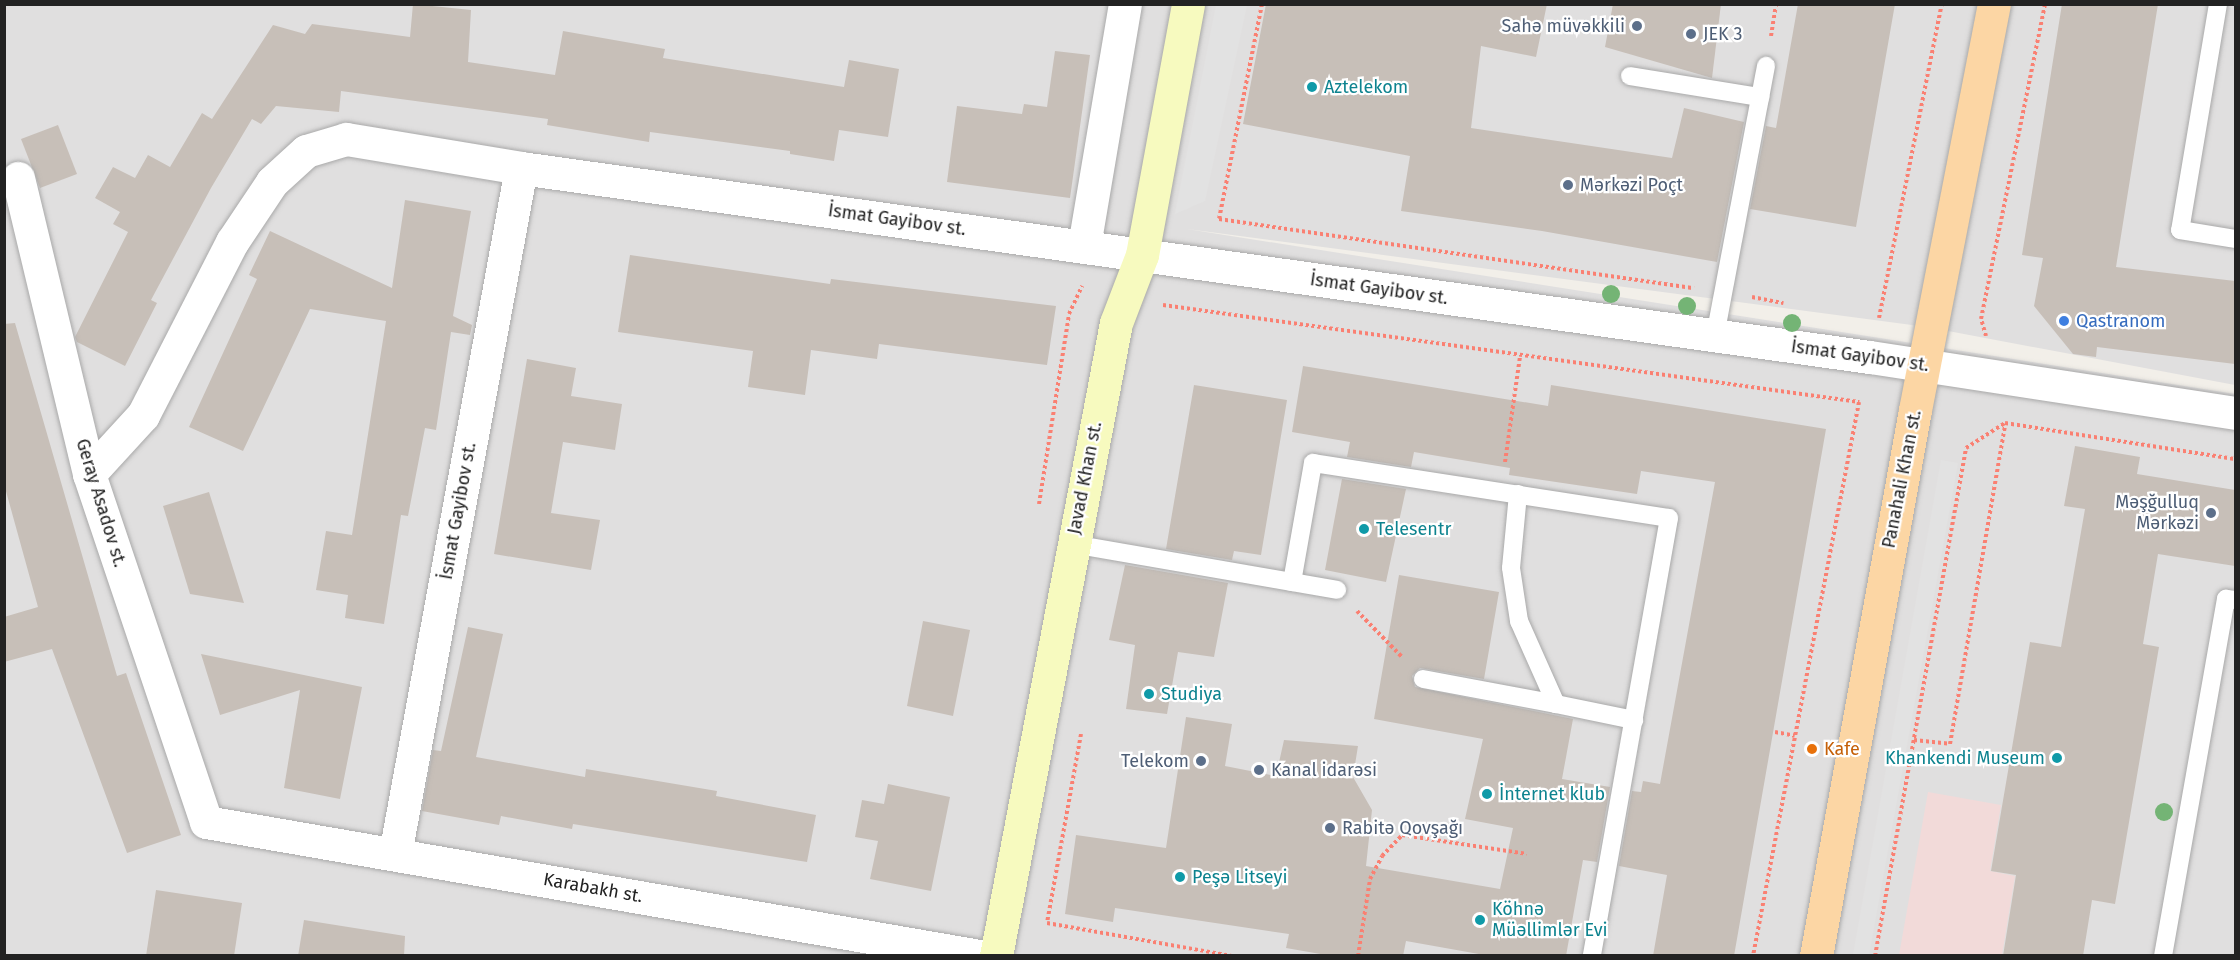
<!DOCTYPE html>
<html>
<head>
<meta charset="utf-8">
<style>
	body { margin:0 }
	#map { position:relative; width:2240px; height:960px; overflow:hidden; background:#f2efe9; font-family:"Fira Sans",sans-serif }
	div>[style] { position:absolute }
	.residential>* { inset:0; background:#e0dfdf }
	.commercial>* { inset:0; background:#f2dad9 }
	.parking>* { inset:0; background:#e2e2e2 }
	.building>* { inset:0; background:#c7bfb8 }
	.path>* { height:4px; margin-top:-2px; transform-origin:0; background:repeating-linear-gradient(90deg,#fa8072 0 3px,transparent 0 6px) }
	.roads { filter:drop-shadow(0 0 2px #a9a9a9) drop-shadow(0 0 2px #a9a9a9) }
	.lane>* { height:18px; margin:-9px; padding:0 9px; transform-origin:9px; border-radius:9px; background:#fff }
	.street>* { height:33px; margin:-16.5px; padding:0 16.5px; transform-origin:16.5px; border-radius:16.5px; background:#fff }
	.secondary>* { height:33px; margin:-16.5px; padding:0 16.5px; transform-origin:16.5px; border-radius:16.5px; background:#f7fabf }
	.primary>* { height:33px; margin:-16.5px; padding:0 16.5px; transform-origin:16.5px; border-radius:16.5px; background:#fcd6a4 }
	.trees>* { width:18px; height:18px; margin:-9px; border-radius:50%; background:#74b475 }
	.dots>* { width:16px; height:16px; translate:-50% -50%; box-sizing:border-box; border:3px solid #fff; border-radius:50% }
	span { translate:-50% -50%; white-space:nowrap; text-align:center; line-height:1.15; -webkit-text-stroke:4.5px #fff; paint-order:stroke }
	.service-label { font-size:18px; color:#4e5e75 }
	.right { translate:-100% -50%; text-align:right }
	.left { translate:0 -50%; text-align:left }
	.culture-label { font-size:18px; color:#0d838f }
	.street-label { font-size:18px; color:#222 }
	.shop-label { font-size:18px; color:#366cbe }
	.food-label { font-size:18px; color:#c56008 }
	.frame { position:absolute; inset:0; border:6px solid #222; pointer-events:none }
</style>
</head>
<body>
<div id="map">
	<div class="residential">
		<div style="clip-path:polygon(5px 5px,2235px 5px,2235px 385px,1927px 327px,1187px 229px,2235px 394px,2235px 955px,5px 956px)"></div>
	</div>
	<div class="commercial">
		<div style="clip-path:polygon(1928px 792px,2001px 805px,1990px 871px,2015px 876px,2002px 955px,1899px 955px)"></div>
	</div>
	<div class="parking">
		<div style="clip-path:polygon(1216px 5px,1247px 5px,1205px 201px,1175px 214px)"></div>
		<div style="clip-path:polygon(1941px 460px,1958px 463px,1869px 955px,1853px 955px)"></div>
	</div>
	<div class="building">
		<div style="clip-path:polygon(413px 4px,471px 10px,468px 62px,555px 75px,563px 31px,665px 49px,663px 58px,844px 87px,849px 60px,899px 69px,888px 137px,839px 130px,834px 161px,790px 154px,790px 151px,650px 132px,649px 142px,547px 125px,548px 119px,341px 91px,339px 112px,276px 106px,261px 124px,252px 119px,211px 188px,151px 300px,157px 303px,125px 366px,77px 342px,75px 337px,128px 232px,113px 224px,120px 212px,95px 198px,113px 167px,135px 178px,148px 155px,170px 167px,202px 113px,212px 119px,273px 25px,305px 34px,312px 24px,410px 37px)"></div>
		<div style="clip-path:polygon(1266px 4px,1547px 4px,1536px 57px,1481px 46px,1471px 128px,1672px 158px,1684px 108px,1744px 122px,1717px 262px,1542px 231px,1401px 211px,1410px 156px,1243px 124px)"></div>
		<div style="clip-path:polygon(1613px 4px,1721px 4px,1712px 78px,1605px 47px)"></div>
		<div style="clip-path:polygon(1798px 4px,1895px 4px,1856px 227px,1750px 209px,1766px 126px,1776px 128px)"></div>
		<div style="clip-path:polygon(2062px 4px,2158px 4px,2116px 267px,2235px 281px,2235px 364px,2097px 347px,2096px 357px,2073px 354px,2034px 306px,2043px 258px,2022px 255px)"></div>
		<div style="clip-path:polygon(1055px 51px,1090px 55px,1070px 198px,947px 182px,957px 106px,1022px 114px,1024px 104px,1047px 107px)"></div>
		<div style="clip-path:polygon(58px 125px,77px 174px,40px 188px,21px 139px)"></div>
		<div style="clip-path:polygon(405px 200px,471px 211px,453px 316px,472px 325px,470px 335px,451px 332px,436px 430px,425px 428px,408px 516px,401px 515px,384px 624px,345px 618px,348px 595px,316px 590px,326px 531px,352px 535px,386px 321px,310px 309px,243px 451px,189px 427px,257px 279px,249px 275px,270px 231px,392px 288px)"></div>
		<div style="clip-path:polygon(630px 255px,830px 284px,831px 279px,1056px 306px,1047px 365px,879px 344px,877px 359px,811px 350px,805px 395px,748px 387px,753px 351px,618px 332px)"></div>
		<div style="clip-path:polygon(15px 323px,117px 676px,126px 673px,181px 835px,127px 853px,52px 649px,4px 662px,4px 617px,38px 607px,4px 484px,4px 324px)"></div>
		<div style="clip-path:polygon(527px 359px,576px 368px,571px 396px,622px 404px,615px 450px,563px 442px,551px 513px,600px 520px,591px 570px,494px 554px)"></div>
		<div style="clip-path:polygon(1303px 366px,1548px 406px,1551px 385px,1826px 429px,1734px 956px,1653px 956px,1667px 875px,1619px 866px,1632px 791px,1641px 792px,1643px 781px,1660px 784px,1715px 482px,1641px 471px,1637px 494px,1509px 475px,1510px 468px,1414px 452px,1411px 467px,1347px 457px,1350px 442px,1292px 432px)"></div>
		<div style="clip-path:polygon(1194px 385px,1287px 400px,1261px 555px,1234px 551px,1232px 560px,1166px 549px)"></div>
		<div style="clip-path:polygon(2075px 446px,2140px 457px,2137px 474px,2235px 490px,2235px 566px,2158px 554px,2143px 644px,2159px 647px,2115px 904px,2092px 900px,2083px 956px,2003px 956px,2016px 875px,1991px 871px,2030px 642px,2061px 647px,2085px 509px,2064px 506px)"></div>
		<div style="clip-path:polygon(1342px 479px,1406px 489px,1386px 582px,1325px 570px)"></div>
		<div style="clip-path:polygon(209px 492px,244px 603px,190px 594px,163px 506px)"></div>
		<div style="clip-path:polygon(1125px 565px,1228px 583px,1214px 657px,1178px 652px,1167px 714px,1126px 709px,1135px 645px,1109px 640px)"></div>
		<div style="clip-path:polygon(1399px 575px,1499px 592px,1484px 679px,1420px 668px,1412px 676px,1415px 687px,1573px 719px,1562px 779px,1610px 787px,1597px 862px,1583px 860px,1566px 956px,1490px 956px,1406px 941px,1403px 956px,1332px 956px,1286px 948px,1289px 934px,1115px 908px,1113px 922px,1065px 914px,1076px 835px,1166px 848px,1186px 717px,1232px 724px,1225px 766px,1276px 776px,1284px 740px,1358px 746px,1353px 777px,1372px 810px,1366px 866px,1500px 889px,1513px 828px,1465px 819px,1483px 739px,1374px 719px)"></div>
		<div style="clip-path:polygon(923px 621px,970px 630px,953px 716px,907px 706px)"></div>
		<div style="clip-path:polygon(468px 627px,503px 634px,476px 757px,585px 777px,586px 769px,717px 791px,716px 796px,816px 815px,807px 862px,573px 824px,572px 829px,501px 816px,499px 825px,422px 811px,433px 750px,441px 751px)"></div>
		<div style="clip-path:polygon(201px 654px,362px 687px,340px 799px,284px 788px,300px 690px,220px 715px)"></div>
		<div style="clip-path:polygon(888px 784px,950px 797px,931px 891px,870px 879px,878px 841px,855px 837px,862px 800px,884px 804px)"></div>
		<div style="clip-path:polygon(156px 890px,242px 903px,234px 956px,146px 956px)"></div>
		<div style="clip-path:polygon(304px 920px,405px 936px,404px 956px,298px 956px)"></div>
	</div>
	<div class="path">
		<div style="left:1262px;top:4px;width:219px;rotate:101.3deg"></div>
		<div style="left:1219px;top:219px;width:480px;rotate:8.3deg"></div>
		<div style="left:1771px;top:36px;width:32px;rotate:-81deg"></div>
		<div style="left:1752px;top:297px;width:32px;rotate:11deg"></div>
		<div style="left:1163px;top:305px;width:703px;rotate:7.93deg"></div>
		<div style="left:1859px;top:402px;width:564px;rotate:100.83deg"></div>
		<div style="left:1879px;top:318px;width:320px;rotate:-78.7deg"></div>
		<div style="left:1986px;top:336px;width:18px;rotate:-106deg"></div>
		<div style="left:1981px;top:319px;width:321px;rotate:-78.5deg"></div>
		<div style="left:1505px;top:462px;width:107px;rotate:-81.9deg"></div>
		<div style="left:1039px;top:504px;width:192px;rotate:-81deg"></div>
		<div style="left:1069px;top:314px;width:31px;rotate:-65deg"></div>
		<div style="left:1357px;top:611px;width:64px;rotate:45.6deg"></div>
		<div style="left:1775px;top:732px;width:20px;rotate:11deg"></div>
		<div style="left:1081px;top:734px;width:192px;rotate:100.2deg"></div>
		<div style="left:1047px;top:923px;width:189px;rotate:10.1deg"></div>
		<div style="left:1914px;top:740px;width:36px;rotate:6deg"></div>
		<div style="left:1950px;top:744px;width:325px;rotate:-80.2deg"></div>
		<div style="left:1358px;top:956px;width:78px;rotate:-81.1deg"></div>
		<div style="left:1370px;top:879px;width:26px;rotate:-62deg"></div>
		<div style="left:1382px;top:856px;width:29px;rotate:-46deg"></div>
		<div style="left:1402px;top:835px;width:126px;rotate:8.6deg"></div>
		<div style="left:1875px;top:956px;width:516px;rotate:-79.84deg"></div>
		<div style="left:1966px;top:448px;width:46px;rotate:-32.7deg"></div>
		<div style="left:2005px;top:423px;width:234px;rotate:8.9deg"></div>
	</div>
	<div class="roads">
		<div class="lane">
			<div style="left:2218px;top:4px;width:229px;rotate:99.5deg"></div>
			<div style="left:2180px;top:230px;width:57px;rotate:9.1deg"></div>
			<div style="left:1630px;top:76px;width:132px;rotate:9.2deg"></div>
			<div style="left:1715px;top:336px;width:275px;rotate:-79.3deg"></div>
			<div style="left:1518px;top:494px;width:74px;rotate:95.4deg"></div>
			<div style="left:1511px;top:568px;width:54px;rotate:81.4deg"></div>
			<div style="left:1519px;top:621px;width:91px;rotate:66deg"></div>
			<div style="left:1556px;top:704px;width:80px;rotate:11.6deg"></div>
			<div style="left:1072px;top:544px;width:269px;rotate:9.8deg"></div>
			<div style="left:1292px;top:582px;width:121px;rotate:-80deg"></div>
			<div style="left:1313px;top:463px;width:360px;rotate:8.8deg"></div>
			<div style="left:1669px;top:518px;width:445px;rotate:100deg"></div>
			<div style="left:1423px;top:679px;width:135px;rotate:10.6deg"></div>
			<div style="left:2163px;top:956px;width:363px;rotate:-80deg"></div>
			<div style="left:2226px;top:599px;width:10px;rotate:6deg"></div>
		</div>
		<div class="street">
			<div style="left:18px;top:178px;width:304px;rotate:76.5deg"></div>
			<div style="left:89px;top:474px;width:367px;rotate:71.4deg"></div>
			<div style="left:206px;top:822px;width:785px;rotate:9.83deg"></div>
			<div style="left:1084px;top:246px;width:245px;rotate:-80.4deg"></div>
			<div style="left:89px;top:474px;width:80px;rotate:-47.5deg"></div>
			<div style="left:143px;top:415px;width:195px;rotate:-62.8deg"></div>
			<div style="left:232px;top:242px;width:72px;rotate:-56.3deg"></div>
			<div style="left:272px;top:182px;width:46px;rotate:-42.4deg"></div>
			<div style="left:306px;top:151px;width:42px;rotate:-16.7deg"></div>
			<div style="left:346px;top:139px;width:177px;rotate:9.4deg"></div>
			<div style="left:521px;top:168px;width:1362px;rotate:7.98deg"></div>
			<div style="left:1870px;top:357px;width:370px;rotate:8.7deg"></div>
			<div style="left:395px;top:854px;width:697px;rotate:-79.59deg"></div>
		</div>
		<div class="secondary">
			<div style="left:996px;top:956px;width:644px;rotate:-79.27deg"></div>
			<div style="left:1116px;top:323px;width:73px;rotate:-69.1deg"></div>
			<div style="left:1142px;top:255px;width:255px;rotate:-79.6deg"></div>
		</div>
		<div class="primary">
			<div style="left:1816px;top:956px;width:555px;rotate:-79.72deg"></div>
			<div style="left:1915px;top:410px;width:414px;rotate:-79deg"></div>
		</div>
	</div>
	<div class="trees">
		<div style="left:1611px;top:294px"></div>
		<div style="left:1687px;top:306px"></div>
		<div style="left:1792px;top:323px"></div>
		<div style="left:2164px;top:812px"></div>
	</div>
	<div class="dots">
		<div style="left:1637px;top:26px;background:#5c6f8a"></div>
		<div style="left:1691px;top:34px;background:#5c6f8a"></div>
		<div style="left:1312px;top:87px;background:#0f9aa8"></div>
		<div style="left:1568px;top:185px;background:#5c6f8a"></div>
		<div style="left:2064px;top:321px;background:#3f7fe0"></div>
		<div style="left:2211px;top:513px;background:#5c6f8a"></div>
		<div style="left:1364px;top:529px;background:#0f9aa8"></div>
		<div style="left:1149px;top:694px;background:#0f9aa8"></div>
		<div style="left:1812px;top:749px;background:#e8710a"></div>
		<div style="left:2057px;top:758px;background:#0f9aa8"></div>
		<div style="left:1201px;top:761px;background:#5c6f8a"></div>
		<div style="left:1259px;top:770px;background:#5c6f8a"></div>
		<div style="left:1487px;top:794px;background:#0f9aa8"></div>
		<div style="left:1330px;top:828px;background:#5c6f8a"></div>
		<div style="left:1180px;top:877px;background:#0f9aa8"></div>
		<div style="left:1480px;top:920px;background:#0f9aa8"></div>
	</div>
	<div class="service-label">
		<span class="right" style="left:1625px;top:26px">Sahə müvəkkili</span>
		<span class="left" style="left:1703px;top:34px">JEK 3</span>
		<span class="left" style="left:1580px;top:185px">Mərkəzi Poçt</span>
		<span class="right" style="left:2199px;top:513px">Məşğulluq<br>Mərkəzi</span>
		<span class="right" style="left:1189px;top:761px">Telekom</span>
		<span class="left" style="left:1271px;top:770px">Kanal idarəsi</span>
		<span class="left" style="left:1342px;top:828px">Rabitə Qovşağı</span>
	</div>
	<div class="culture-label">
		<span class="left" style="left:1324px;top:87px">Aztelekom</span>
		<span class="left" style="left:1376px;top:529px">Telesentr</span>
		<span class="left" style="left:1161px;top:694px">Studiya</span>
		<span class="right" style="left:2045px;top:758px">Khankendi Museum</span>
		<span class="left" style="left:1499px;top:794px">İnternet klub</span>
		<span class="left" style="left:1192px;top:877px">Peşə Litseyi</span>
		<span class="left" style="left:1492px;top:920px">Köhnə<br>Müəllimlər Evi</span>
	</div>
	<div class="street-label">
		<span style="left:897px;top:220px;rotate:8deg">İsmat Gayibov st.</span>
		<span style="left:1379px;top:289px;rotate:8deg">İsmat Gayibov st.</span>
		<span style="left:1860px;top:356px;rotate:8deg">İsmat Gayibov st.</span>
		<span style="left:1085px;top:478px;rotate:-79deg">Javad Khan st.</span>
		<span style="left:1902px;top:479px;rotate:-79deg">Panahali Khan st.</span>
		<span style="left:101px;top:503px;rotate:73deg">Geray Asadov st.</span>
		<span style="left:458px;top:511px;rotate:-80deg">İsmat Gayibov st.</span>
		<span style="left:593px;top:888px;rotate:10deg">Karabakh st.</span>
	</div>
	<div class="shop-label">
		<span class="left" style="left:2076px;top:321px">Qastranom</span>
	</div>
	<div class="food-label">
		<span class="left" style="left:1824px;top:749px">Kafe</span>
	</div>
	<div class="frame"></div>
</div>
</body>
</html>
